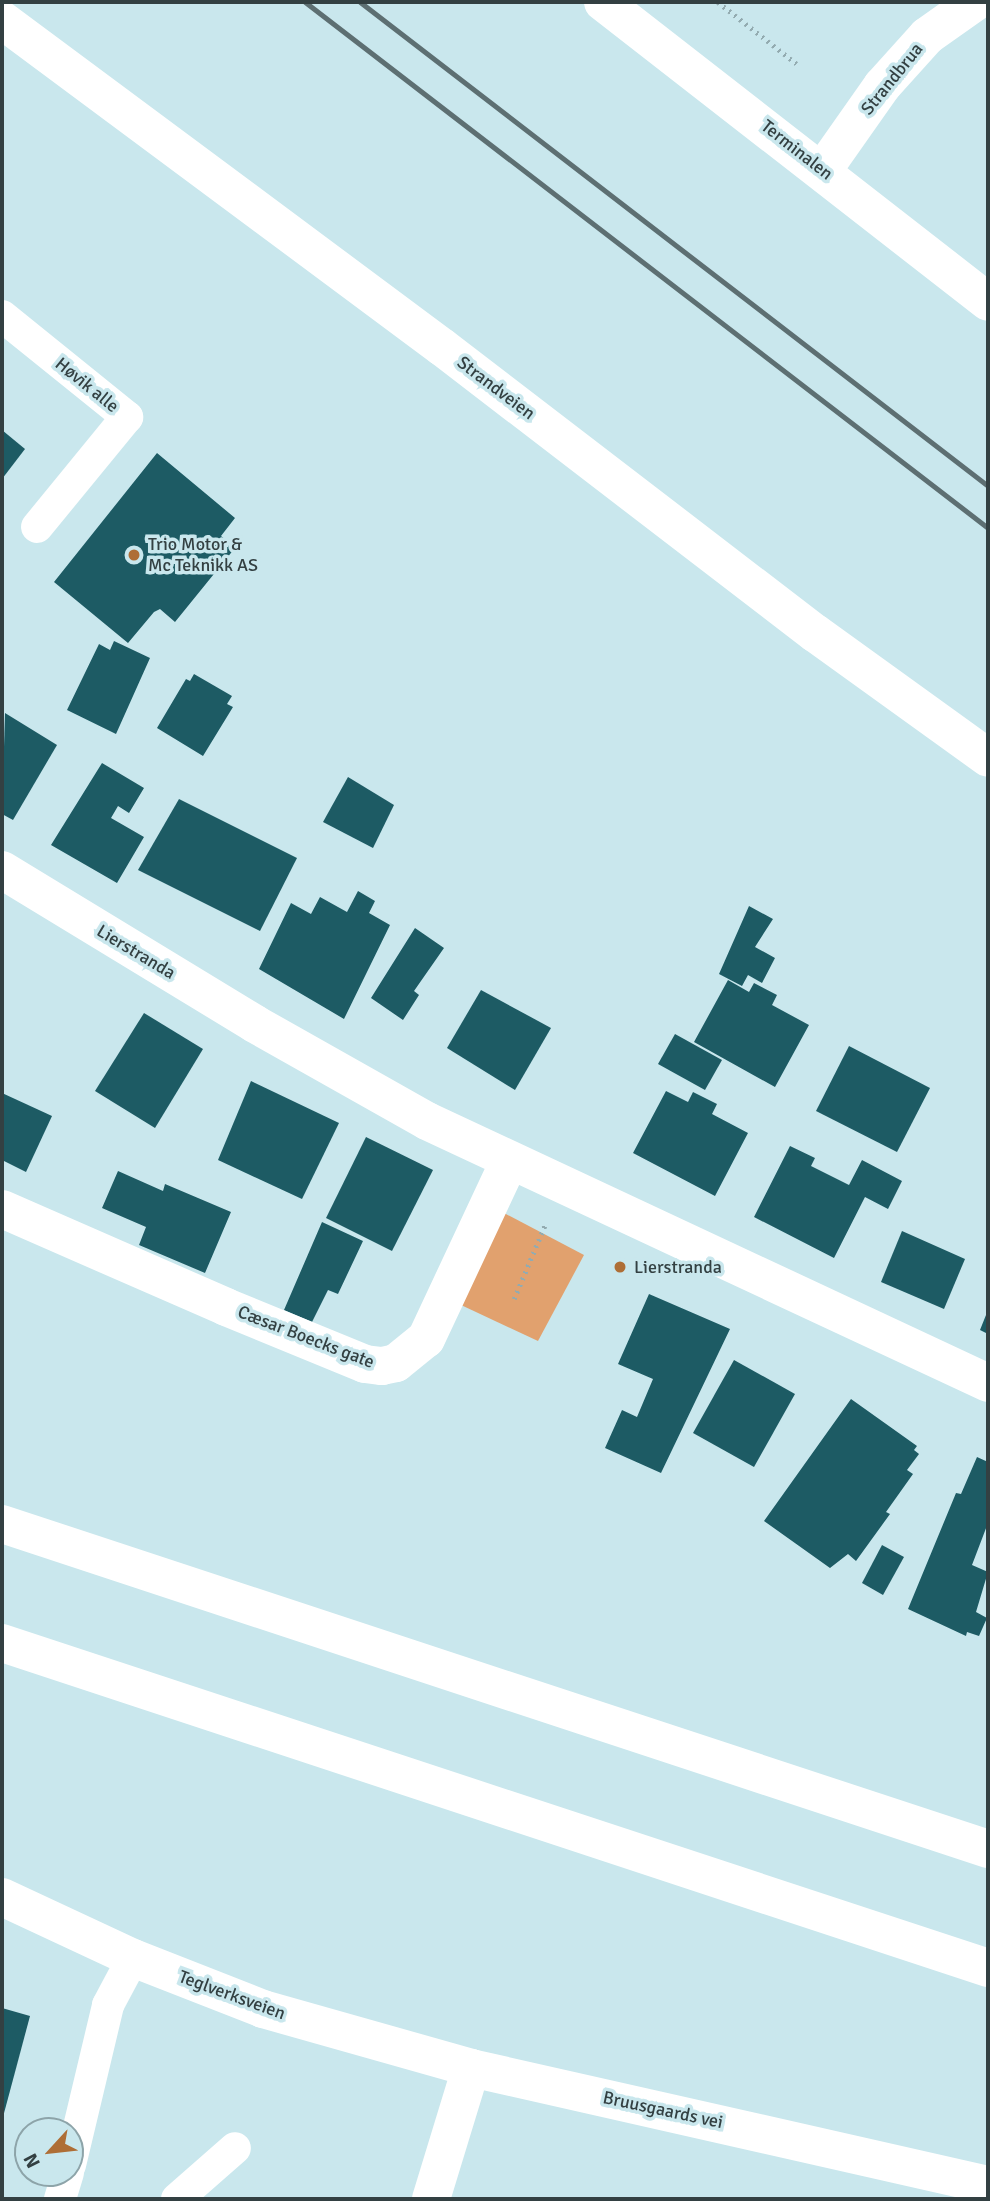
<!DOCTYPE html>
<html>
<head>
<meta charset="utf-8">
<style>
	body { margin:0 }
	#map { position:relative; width:990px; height:2201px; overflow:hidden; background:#c9e7ed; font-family:Signika,sans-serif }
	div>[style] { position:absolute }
	.green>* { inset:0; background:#e1a16e }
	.building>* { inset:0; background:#1d5b64 }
	.path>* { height:4.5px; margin-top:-2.25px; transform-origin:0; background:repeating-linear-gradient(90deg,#93abb0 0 2px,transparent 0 7px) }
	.lane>* { height:32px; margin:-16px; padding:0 16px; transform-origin:16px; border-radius:16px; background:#fff }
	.street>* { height:38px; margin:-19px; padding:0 19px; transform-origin:19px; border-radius:19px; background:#fff }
	.primary>* { height:38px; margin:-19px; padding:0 19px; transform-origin:19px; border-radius:19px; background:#fff }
	.highway>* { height:38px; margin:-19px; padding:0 19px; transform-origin:19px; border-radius:19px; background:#fff }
	.rail>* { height:5px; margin:-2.5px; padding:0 2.5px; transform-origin:2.5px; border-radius:2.5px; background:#5d6f72 }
	.dots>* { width:19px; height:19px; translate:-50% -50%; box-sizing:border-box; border:4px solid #c9e7ed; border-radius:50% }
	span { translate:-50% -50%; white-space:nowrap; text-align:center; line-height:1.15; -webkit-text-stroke:7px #c9e7ed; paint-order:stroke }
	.street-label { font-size:18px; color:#334042 }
	.poi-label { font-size:18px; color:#334042 }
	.left { translate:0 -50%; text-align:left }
	.frame { position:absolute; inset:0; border:4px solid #334042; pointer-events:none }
	.north { position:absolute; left:14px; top:2117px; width:70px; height:70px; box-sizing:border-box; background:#c9e7ed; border:2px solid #8da4a9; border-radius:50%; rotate:243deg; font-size:19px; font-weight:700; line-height:28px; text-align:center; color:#334042 }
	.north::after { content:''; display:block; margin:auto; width:24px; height:32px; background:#ae6e36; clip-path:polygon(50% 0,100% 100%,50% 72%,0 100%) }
</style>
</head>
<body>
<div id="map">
	<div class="green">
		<div style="clip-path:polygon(504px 1213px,584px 1255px,538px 1341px,461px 1305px)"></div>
	</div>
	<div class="building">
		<div style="clip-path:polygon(2px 430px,25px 449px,2px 479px)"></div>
		<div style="clip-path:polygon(157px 453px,235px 518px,221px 536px,235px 548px,175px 622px,160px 609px,154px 612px,128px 643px,54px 582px)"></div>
		<div style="clip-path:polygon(114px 641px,150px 658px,116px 734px,67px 710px,99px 644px,110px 650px)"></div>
		<div style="clip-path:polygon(194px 674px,232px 696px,227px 704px,233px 707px,203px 756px,157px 728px,186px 679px,190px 681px)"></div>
		<div style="clip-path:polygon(5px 713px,57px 745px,13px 820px,2px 814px)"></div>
		<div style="clip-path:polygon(102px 763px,144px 788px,129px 813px,118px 806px,111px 818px,144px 837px,117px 883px,51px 845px)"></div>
		<div style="clip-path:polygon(348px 777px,394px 805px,373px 848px,323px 822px)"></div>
		<div style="clip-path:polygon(179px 799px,297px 858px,260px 931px,138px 870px)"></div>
		<div style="clip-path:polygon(358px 891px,375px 901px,369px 913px,390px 925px,344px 1019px,259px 969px,291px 903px,311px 914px,320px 897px,347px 912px)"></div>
		<div style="clip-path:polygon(749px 906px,773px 919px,755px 947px,775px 958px,762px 983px,748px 975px,742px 986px,719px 974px)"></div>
		<div style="clip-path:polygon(415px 928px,444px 948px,414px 991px,419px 995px,403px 1020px,371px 998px)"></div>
		<div style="clip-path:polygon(728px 980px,749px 992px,754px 983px,777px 995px,772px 1005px,809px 1025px,775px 1087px,694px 1042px)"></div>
		<div style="clip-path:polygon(481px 990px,551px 1028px,515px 1090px,447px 1048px)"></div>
		<div style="clip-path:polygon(144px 1013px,203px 1049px,155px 1128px,95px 1091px)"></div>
		<div style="clip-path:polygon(675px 1034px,722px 1060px,705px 1090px,658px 1064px)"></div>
		<div style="clip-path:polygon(849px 1046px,930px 1088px,897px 1152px,816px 1111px)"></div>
		<div style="clip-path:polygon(251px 1081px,339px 1123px,302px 1199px,218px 1160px)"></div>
		<div style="clip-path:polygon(666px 1091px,688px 1102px,693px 1092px,717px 1104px,712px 1114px,748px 1133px,715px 1196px,633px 1153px)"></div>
		<div style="clip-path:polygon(2px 1093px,52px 1116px,26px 1172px,2px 1160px)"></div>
		<div style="clip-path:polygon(366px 1137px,433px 1170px,392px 1251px,326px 1218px)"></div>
		<div style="clip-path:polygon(790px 1146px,815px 1158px,811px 1166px,849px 1185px,862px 1160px,902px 1181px,888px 1209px,865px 1197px,834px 1258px,754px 1217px)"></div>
		<div style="clip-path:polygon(118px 1171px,163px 1191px,165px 1184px,231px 1212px,205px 1273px,139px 1245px,146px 1227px,102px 1208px)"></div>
		<div style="clip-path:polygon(322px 1222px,363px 1241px,338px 1294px,328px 1290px,312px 1322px,284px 1310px)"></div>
		<div style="clip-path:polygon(902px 1231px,965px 1259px,944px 1309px,881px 1282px)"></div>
		<div style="clip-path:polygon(649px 1294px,730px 1329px,661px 1473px,605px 1448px,622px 1410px,637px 1417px,653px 1379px,618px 1364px)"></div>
		<div style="clip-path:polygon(988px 1310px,988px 1334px,980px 1330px)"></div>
		<div style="clip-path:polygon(734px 1360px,795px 1394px,754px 1467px,693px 1433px)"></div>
		<div style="clip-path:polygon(851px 1399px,917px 1446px,914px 1450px,919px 1454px,907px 1470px,913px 1474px,886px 1512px,890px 1514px,856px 1561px,848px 1554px,830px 1568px,764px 1521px)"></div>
		<div style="clip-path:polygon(977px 1457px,988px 1462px,988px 1523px,972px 1565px,988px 1572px,976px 1612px,987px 1618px,979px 1636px,967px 1632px,966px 1636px,908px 1609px,956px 1493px,961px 1494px)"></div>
		<div style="clip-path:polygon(882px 1545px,904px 1557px,883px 1595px,862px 1583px)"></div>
		<div style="clip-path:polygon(2px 2008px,30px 2016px,3px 2117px,2px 2117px)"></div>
	</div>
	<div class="path">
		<div style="left:718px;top:2px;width:100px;rotate:38.1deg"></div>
		<div style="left:514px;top:1299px;width:80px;rotate:-67.3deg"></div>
	</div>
	<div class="lane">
		<div style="left:2px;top:316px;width:161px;rotate:38.9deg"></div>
		<div style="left:127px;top:417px;width:142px;rotate:129.3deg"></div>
		<div style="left:70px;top:2165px;width:164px;rotate:-76.6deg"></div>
		<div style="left:108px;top:2005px;width:53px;rotate:-62deg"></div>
		<div style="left:60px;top:2199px;width:27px;rotate:-73deg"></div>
		<div style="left:177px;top:2199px;width:77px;rotate:-41.3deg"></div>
	</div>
	<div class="street">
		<div style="left:603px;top:2px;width:488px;rotate:37.9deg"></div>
		<div style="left:823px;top:170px;width:103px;rotate:-54.9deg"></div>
		<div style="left:882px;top:86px;width:67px;rotate:-48deg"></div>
		<div style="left:927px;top:36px;width:59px;rotate:-35.3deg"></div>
		<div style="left:2px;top:870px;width:296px;rotate:31.3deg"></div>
		<div style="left:255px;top:1024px;width:197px;rotate:29.4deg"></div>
		<div style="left:427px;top:1121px;width:619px;rotate:25.03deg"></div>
		<div style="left:2px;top:1209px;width:244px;rotate:23.6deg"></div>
		<div style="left:226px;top:1307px;width:150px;rotate:22.3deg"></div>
		<div style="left:365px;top:1364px;width:17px;rotate:7deg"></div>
		<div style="left:382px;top:1366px;width:14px;rotate:-12deg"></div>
		<div style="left:396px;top:1363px;width:38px;rotate:-39deg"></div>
		<div style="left:426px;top:1339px;width:195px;rotate:-64.9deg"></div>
		<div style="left:2px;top:1897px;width:145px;rotate:25deg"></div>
		<div style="left:133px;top:1958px;width:140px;rotate:21.4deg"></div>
		<div style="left:263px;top:2009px;width:216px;rotate:15.8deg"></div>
		<div style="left:471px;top:2068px;width:530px;rotate:12.75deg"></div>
		<div style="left:431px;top:2199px;width:137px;rotate:-73deg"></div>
	</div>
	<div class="primary">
		<div style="left:2px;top:20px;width:548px;rotate:36.62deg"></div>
		<div style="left:442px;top:347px;width:470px;rotate:37.5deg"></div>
		<div style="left:815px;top:633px;width:213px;rotate:35.8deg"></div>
	</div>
	<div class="highway">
		<div style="left:2px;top:1524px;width:1038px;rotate:18.24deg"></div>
		<div style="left:2px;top:1643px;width:1038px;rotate:18.24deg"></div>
	</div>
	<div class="rail">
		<div style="left:305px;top:2px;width:862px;rotate:37.6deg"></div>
		<div style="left:360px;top:2px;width:793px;rotate:37.62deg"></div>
	</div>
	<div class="dots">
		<div style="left:134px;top:555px;background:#ae6e36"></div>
		<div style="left:620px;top:1267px;background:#ae6e36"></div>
	</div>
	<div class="street-label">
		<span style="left:892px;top:79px;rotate:-51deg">Strandbrua</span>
		<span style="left:797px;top:150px;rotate:38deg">Terminalen</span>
		<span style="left:87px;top:385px;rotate:39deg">Høvik alle</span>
		<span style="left:496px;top:388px;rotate:37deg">Strandveien</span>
		<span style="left:136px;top:952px;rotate:31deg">Lierstranda</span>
		<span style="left:306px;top:1337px;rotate:21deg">Cæsar Boecks gate</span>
		<span style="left:232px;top:1995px;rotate:20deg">Teglverksveien</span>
		<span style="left:663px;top:2110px;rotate:12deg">Bruusgaards vei</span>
	</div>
	<div class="poi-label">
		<span class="left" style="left:148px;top:555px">Trio Motor &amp;<br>Mc Teknikk AS</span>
		<span class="left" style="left:634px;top:1267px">Lierstranda</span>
	</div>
	<div class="frame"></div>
	<div class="north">N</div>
</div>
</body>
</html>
